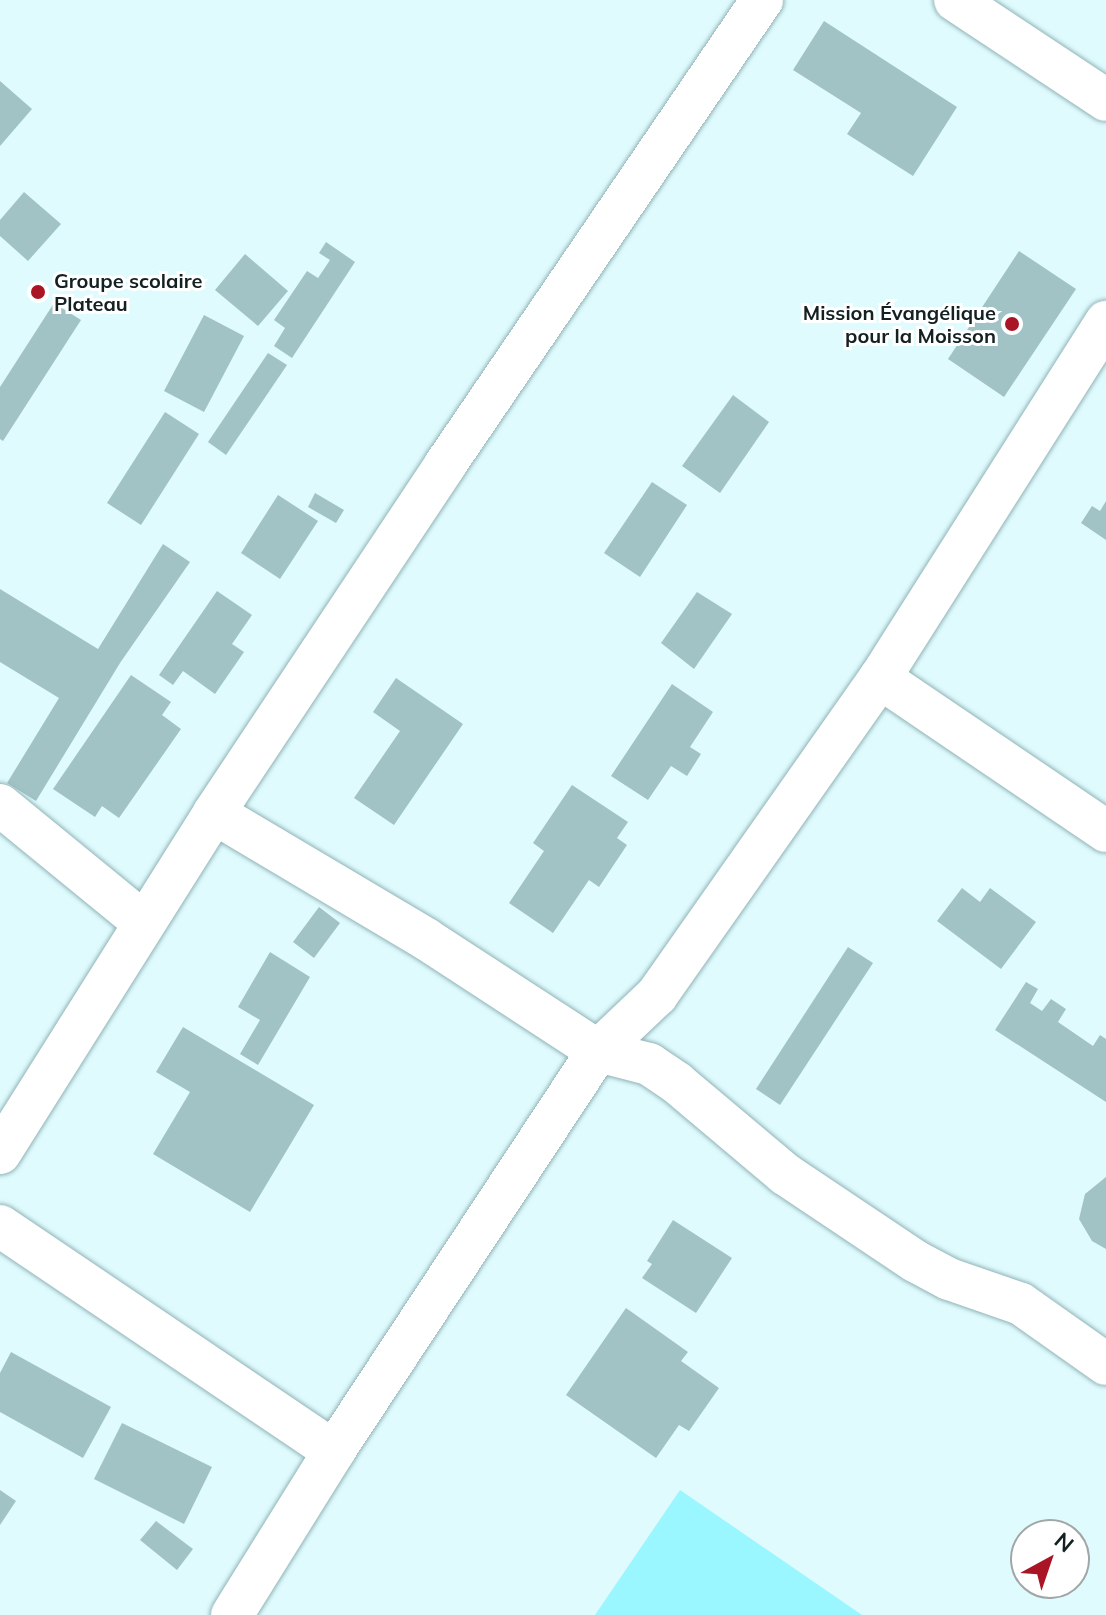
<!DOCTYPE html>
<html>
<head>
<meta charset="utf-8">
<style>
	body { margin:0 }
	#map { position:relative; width:1106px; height:1615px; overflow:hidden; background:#dffbfe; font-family:Mulish,sans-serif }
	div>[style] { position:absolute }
	.green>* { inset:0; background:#9af6ff }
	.building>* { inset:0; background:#a1c3c6 }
	.roads { filter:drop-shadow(0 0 2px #91b3b6) drop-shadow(0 0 2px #91b3b6) }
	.minor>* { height:42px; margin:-21px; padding:0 21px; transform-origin:21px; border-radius:21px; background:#fff }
	.dots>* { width:22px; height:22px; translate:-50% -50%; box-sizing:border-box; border:4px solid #fff; border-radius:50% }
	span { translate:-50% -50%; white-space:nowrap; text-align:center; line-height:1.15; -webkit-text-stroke:6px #fff; paint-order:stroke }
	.poi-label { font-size:20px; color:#142122; font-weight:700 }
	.left { translate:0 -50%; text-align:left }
	.right { translate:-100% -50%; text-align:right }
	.north { position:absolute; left:1010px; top:1519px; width:80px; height:80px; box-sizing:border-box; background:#fff; border:2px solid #a1a6a7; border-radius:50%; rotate:40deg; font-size:22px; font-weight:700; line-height:32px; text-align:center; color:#142122 }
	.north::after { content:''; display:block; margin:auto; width:28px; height:36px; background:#aa1526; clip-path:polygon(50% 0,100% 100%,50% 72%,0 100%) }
</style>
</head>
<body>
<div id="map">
	<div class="green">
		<div style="clip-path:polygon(680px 1490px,862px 1615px,595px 1615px)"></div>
	</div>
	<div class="building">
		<div style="clip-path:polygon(824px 21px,957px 107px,913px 176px,847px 134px,861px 113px,793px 70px)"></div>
		<div style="clip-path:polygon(0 81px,32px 109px,0 146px)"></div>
		<div style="clip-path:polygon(24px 192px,61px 224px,28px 261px,0 236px,0 220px)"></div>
		<div style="clip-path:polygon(326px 242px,355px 262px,292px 358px,274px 346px,285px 328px,274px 320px,307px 271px,318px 278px,330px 260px,319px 253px)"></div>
		<div style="clip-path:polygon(1019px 251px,1076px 289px,1004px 397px,948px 359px)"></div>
		<div style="clip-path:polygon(245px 254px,288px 291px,258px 326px,215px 290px)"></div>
		<div style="clip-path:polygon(54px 303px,81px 320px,3px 441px,0 439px,0 387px)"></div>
		<div style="clip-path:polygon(204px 315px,244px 336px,204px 412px,164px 391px)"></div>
		<div style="clip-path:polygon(268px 353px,287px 365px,226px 455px,208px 442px)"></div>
		<div style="clip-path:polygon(733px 395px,769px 422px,720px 493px,682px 466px)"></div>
		<div style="clip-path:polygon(165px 412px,199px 434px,141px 525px,107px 503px)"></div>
		<div style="clip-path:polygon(652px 482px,687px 505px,640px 577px,604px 553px)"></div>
		<div style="clip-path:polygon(315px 493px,344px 510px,336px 523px,308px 507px)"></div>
		<div style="clip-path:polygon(278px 495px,318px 521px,280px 579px,241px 553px)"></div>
		<div style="clip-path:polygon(1106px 501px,1106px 540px,1081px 523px,1092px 506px,1100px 511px)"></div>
		<div style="clip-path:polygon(163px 544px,190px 562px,120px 663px,36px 801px,7px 783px,59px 698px,0 662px,0 589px,98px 649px)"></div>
		<div style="clip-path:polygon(217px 591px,252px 615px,232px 644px,244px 652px,215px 694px,183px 671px,173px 685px,159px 675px)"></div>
		<div style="clip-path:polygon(697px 592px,732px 614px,694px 669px,661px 643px)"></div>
		<div style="clip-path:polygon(131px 675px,171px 702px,162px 715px,181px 729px,119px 818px,102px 806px,95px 817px,53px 789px)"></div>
		<div style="clip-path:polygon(396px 678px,463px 724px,394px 825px,354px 798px,400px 731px,373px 712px)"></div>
		<div style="clip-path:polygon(672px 684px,713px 712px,690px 747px,701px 754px,687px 776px,671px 766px,648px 800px,611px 776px)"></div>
		<div style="clip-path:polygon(572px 785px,628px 822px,617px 838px,627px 845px,599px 887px,589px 880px,553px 933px,509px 903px,544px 851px,533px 843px)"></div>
		<div style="clip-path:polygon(962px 888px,980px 902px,990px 888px,1036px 922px,1001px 969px,937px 921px)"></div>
		<div style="clip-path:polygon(319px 907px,340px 923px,314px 958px,293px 942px)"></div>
		<div style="clip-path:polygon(848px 947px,873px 963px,780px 1105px,756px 1089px)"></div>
		<div style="clip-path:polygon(270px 952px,310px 977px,258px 1065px,240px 1054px,260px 1020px,238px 1007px)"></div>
		<div style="clip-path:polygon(1026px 982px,1038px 989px,1030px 1003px,1042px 1011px,1051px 999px,1066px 1009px,1058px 1022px,1093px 1046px,1100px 1035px,1106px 1039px,1106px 1102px,995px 1030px)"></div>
		<div style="clip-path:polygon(183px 1027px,314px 1105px,250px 1212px,153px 1154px,190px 1092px,156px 1072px)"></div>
		<div style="clip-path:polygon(1106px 1177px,1106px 1249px,1092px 1241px,1079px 1219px,1085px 1194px)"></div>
		<div style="clip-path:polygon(673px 1220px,732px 1258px,696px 1313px,642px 1278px,652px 1264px,647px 1261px)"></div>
		<div style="clip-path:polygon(626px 1308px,688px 1352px,681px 1361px,719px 1388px,689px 1431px,679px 1425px,656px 1458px,566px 1395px)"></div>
		<div style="clip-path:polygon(11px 1352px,111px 1407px,83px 1458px,0 1412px,0 1373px)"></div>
		<div style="clip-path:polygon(122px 1423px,212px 1467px,184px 1524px,94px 1479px)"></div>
		<div style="clip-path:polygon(0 1490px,16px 1501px,0 1525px)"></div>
		<div style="clip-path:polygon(156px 1521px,193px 1549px,177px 1570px,140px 1540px)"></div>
	</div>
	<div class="roads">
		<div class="minor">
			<div style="left:955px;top:0;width:181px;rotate:33.5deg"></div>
			<div style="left:880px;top:678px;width:273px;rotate:34.1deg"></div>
			<div style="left:0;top:805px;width:186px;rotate:39.3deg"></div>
			<div style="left:214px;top:813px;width:247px;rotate:30.7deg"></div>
			<div style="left:426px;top:939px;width:205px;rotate:33.1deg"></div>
			<div style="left:598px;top:1051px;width:53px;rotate:14.3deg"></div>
			<div style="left:649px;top:1064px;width:34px;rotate:34deg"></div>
			<div style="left:677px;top:1083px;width:141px;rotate:40.1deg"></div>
			<div style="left:785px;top:1174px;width:156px;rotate:33.8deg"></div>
			<div style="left:915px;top:1261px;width:38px;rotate:28deg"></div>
			<div style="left:949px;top:1279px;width:76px;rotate:19.1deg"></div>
			<div style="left:1021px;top:1304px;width:104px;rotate:35.2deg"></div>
			<div style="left:0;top:1153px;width:402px;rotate:-57.8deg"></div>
			<div style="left:214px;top:813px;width:418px;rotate:-56.4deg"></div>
			<div style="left:445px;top:465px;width:563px;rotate:-55.72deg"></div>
			<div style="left:0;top:1226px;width:403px;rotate:34deg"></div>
			<div style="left:232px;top:1615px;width:193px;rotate:-58.1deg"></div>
			<div style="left:334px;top:1451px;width:479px;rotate:-56.6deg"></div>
			<div style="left:598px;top:1051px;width:81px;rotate:-43.5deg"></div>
			<div style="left:657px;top:995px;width:388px;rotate:-54.9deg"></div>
			<div style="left:880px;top:678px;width:422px;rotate:-57.6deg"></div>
		</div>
	</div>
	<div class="dots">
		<div style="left:38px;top:292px;background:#aa1526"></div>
		<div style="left:1012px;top:324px;background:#aa1526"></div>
	</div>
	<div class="poi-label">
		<span class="left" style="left:54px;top:292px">Groupe scolaire<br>Plateau</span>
		<span class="right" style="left:996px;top:324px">Mission Évangélique<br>pour la Moisson</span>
	</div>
	<div class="north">N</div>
</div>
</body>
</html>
